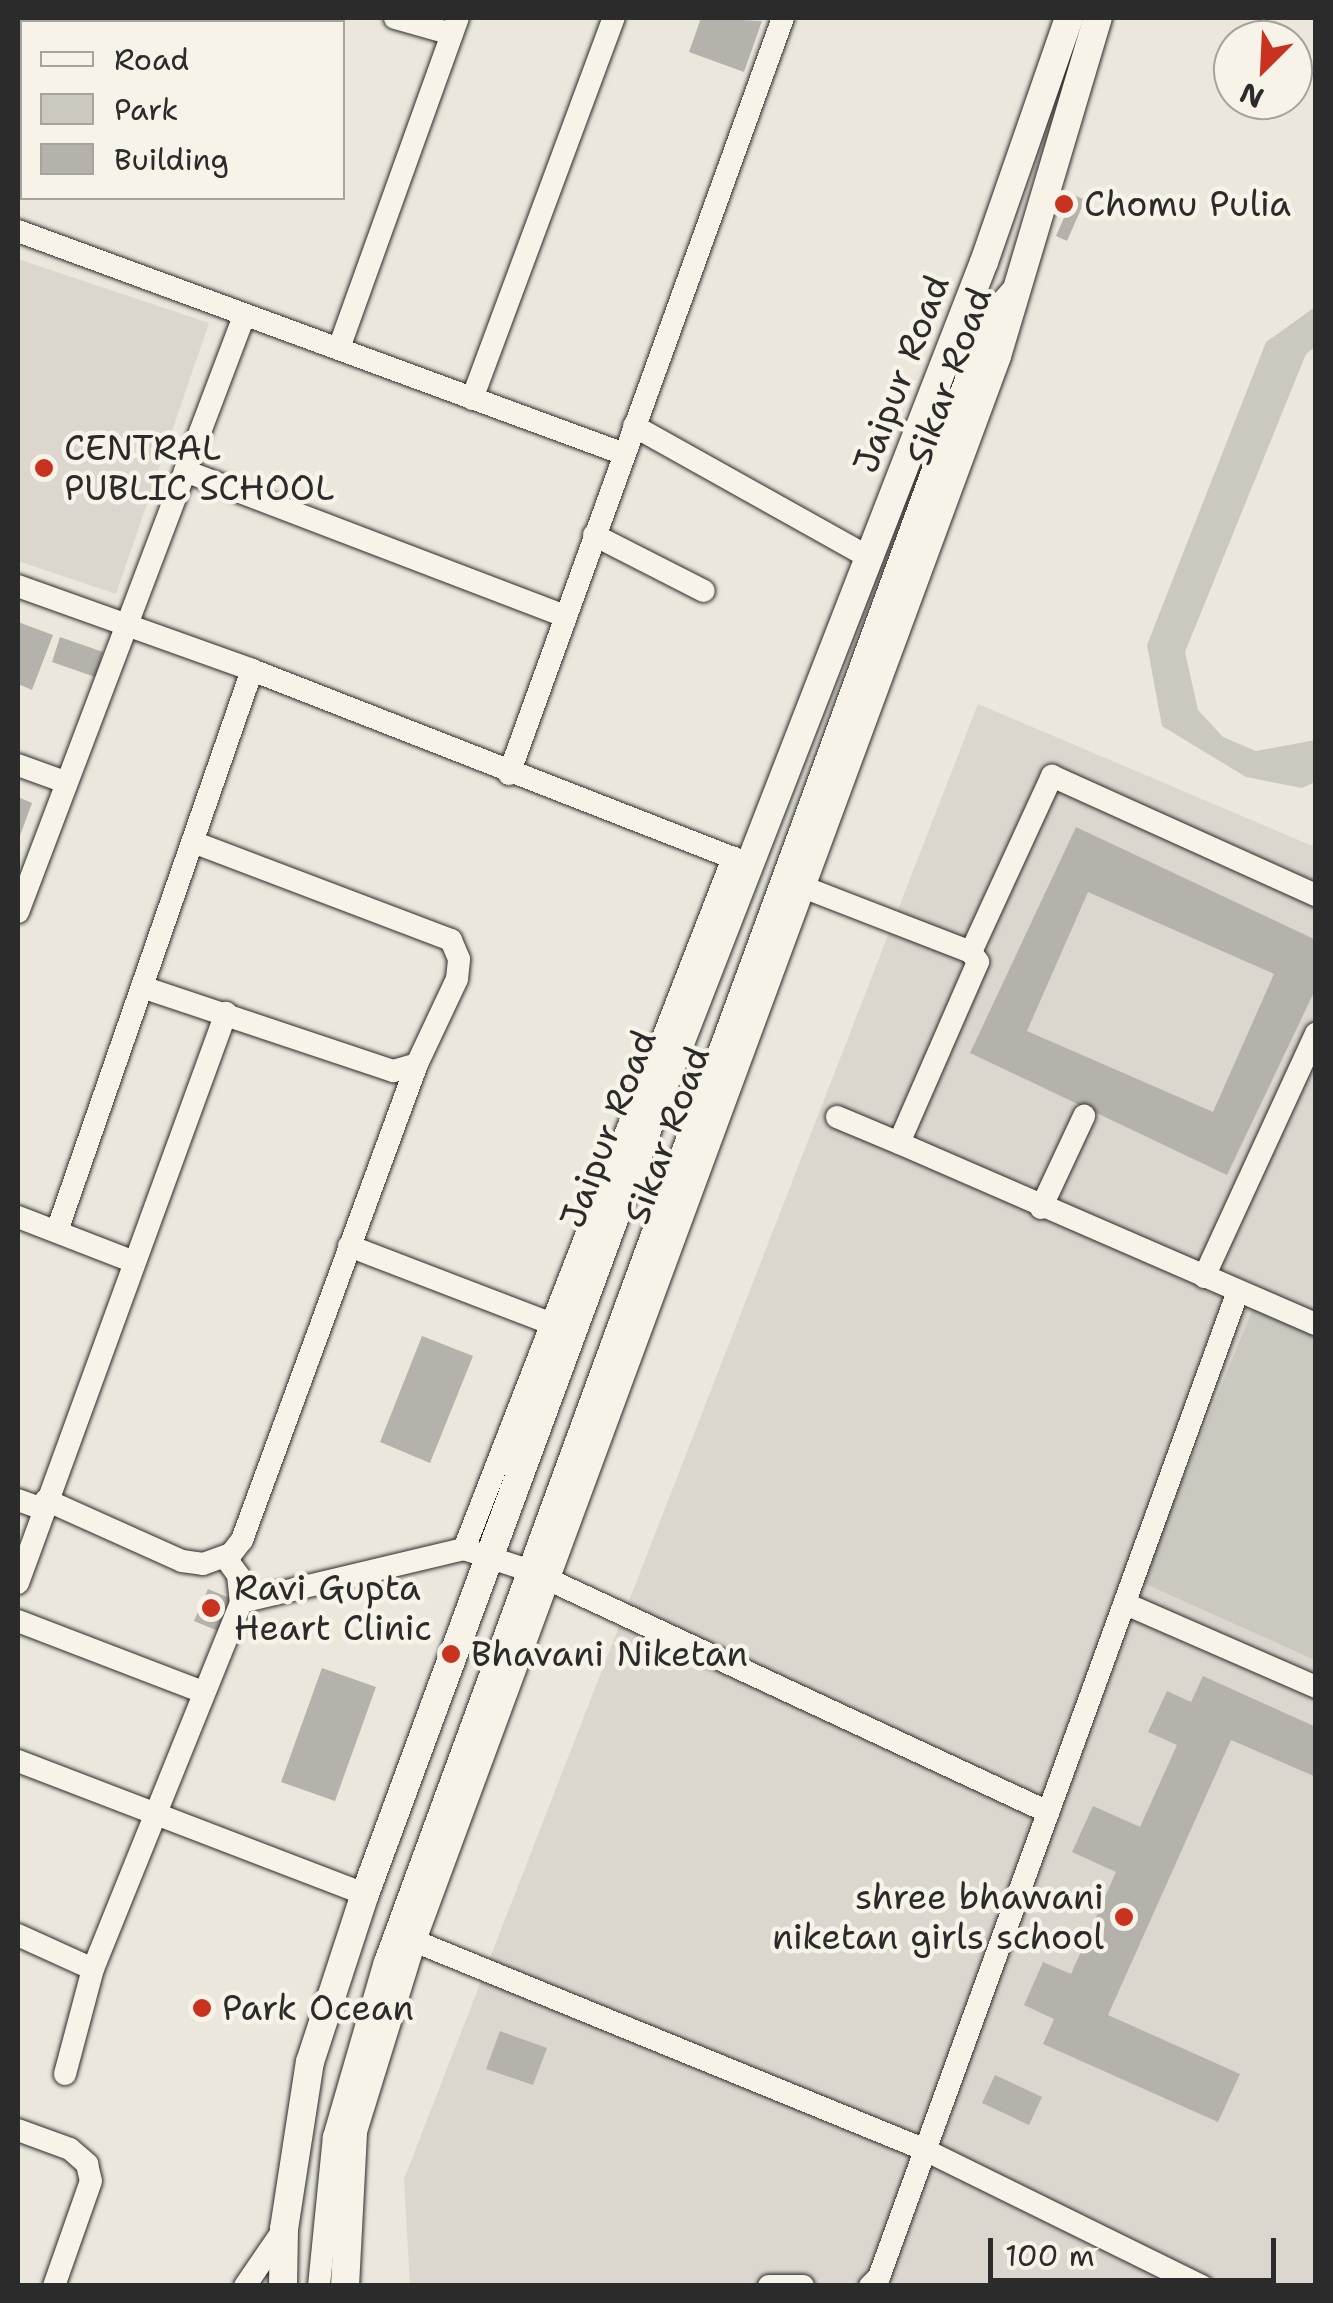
<!DOCTYPE html>
<html>
<head>
<meta charset="utf-8">
<style>
	body { margin:0 }
	#map { position:relative; width:1333px; height:2303px; overflow:hidden; background:#ebe7dd; font-family:"Shantell Sans",sans-serif }
	div>[style] { position:absolute }
	.built>* { inset:0; background:#dbd7ce }
	.green>* { inset:0; background:#cbc8bf }
	.building>* { inset:0; background:#b5b2ab }
	.roads { filter:drop-shadow(0 0 2px #2b2b2b) drop-shadow(0 0 2px #2b2b2b) }
	.minor>* { height:22px; margin:-11px; padding:0 11px; transform-origin:11px; border-radius:11px; background:#f7f3e8 }
	.major>* { height:28px; margin:-14px; padding:0 14px; transform-origin:14px; border-radius:14px; background:#f7f3e8 }
	.dots>* { width:28px; height:28px; translate:-50% -50%; box-sizing:border-box; border:5px solid #f7f3e8; border-radius:50% }
	span { translate:-50% -50%; white-space:nowrap; text-align:center; line-height:1.15; -webkit-text-stroke:9px #f7f3e8; paint-order:stroke }
	.poi-label { font-size:35px; color:#2b2b2b }
	.left { translate:0 -50%; text-align:left }
	.right { translate:-100% -50%; text-align:right }
	.street-label { font-size:35px; color:#2b2b2b }
	.frame { position:absolute; inset:0; border:20px solid #2b2b2b; pointer-events:none }
	.legend { position:absolute; left:20px; top:20px; width:325px; height:180px; box-sizing:border-box; background:#f7f3e8; border:2px solid #a5a39c; margin:0; padding:12px 18px; list-style:none; font-size:30px; color:#2b2b2b }
	.legend li { display:flex; align-items:center; gap:20px; height:50px }
	.legend b { width:50px; border:2px solid #a5a39c }
	.north { position:absolute; left:1213px; top:20px; width:100px; height:100px; box-sizing:border-box; background:#f7f3e8; border:2px solid #a5a39c; border-radius:50%; rotate:204deg; font-size:28px; font-weight:700; line-height:40px; text-align:center; color:#2b2b2b }
	.north::after { content:''; display:block; margin:auto; width:35px; height:45px; background:#c8321e; clip-path:polygon(50% 0,100% 100%,50% 72%,0 100%) }
	.scale { position:absolute; left:988px; top:2238px; width:288px; height:45px; box-sizing:border-box; border:5px solid #2b2b2b; border-top:0; padding-left:12px; font-size:30px; line-height:35px; white-space:nowrap; color:#2b2b2b; -webkit-text-stroke:8px #f7f3e8; paint-order:stroke }
</style>
</head>
<body>
<div id="map">
	<div class="built">
		<div style="clip-path:polygon(18px 259px,209px 323px,116px 594px,18px 561px)"></div>
		<div style="clip-path:polygon(978px 704px,1315px 847px,1315px 2285px,410px 2285px,404px 2179px)"></div>
	</div>
	<div class="green">
		<div style="clip-path:polygon(1315px 307px,1315px 347px,1306px 354px,1185px 652px,1198px 710px,1223px 737px,1256px 751px,1315px 740px,1315px 782px,1302px 788px,1246px 777px,1162px 726px,1147px 645px,1266px 342px)"></div>
		<div style="clip-path:polygon(1259px 1294px,1315px 1320px,1315px 1660px,1141px 1582px)"></div>
	</div>
	<div class="building">
		<div style="clip-path:polygon(701px 18px,762px 21px,744px 72px,689px 52px)"></div>
		<div style="clip-path:polygon(1074px 195px,1085px 200px,1067px 241px,1056px 236px)"></div>
		<div style="clip-path:polygon(18px 622px,53px 635px,32px 690px,18px 684px)"></div>
		<div style="clip-path:polygon(60px 637px,103px 652px,95px 677px,52px 662px)"></div>
		<div style="clip-path:polygon(18px 797px,32px 803px,18px 841px)"></div>
		<div style="clip-path:polygon(evenodd,1076px 827px,1316px 940px,1316px 988px,1227px 1175px,970px 1053px,1076px 827px,1088px 892px,1274px 974px,1213px 1112px,1027px 1031px,1088px 892px)"></div>
		<div style="clip-path:polygon(422px 1336px,473px 1356px,430px 1463px,380px 1442px)"></div>
		<div style="clip-path:polygon(208px 1589px,232px 1599px,218px 1631px,194px 1621px)"></div>
		<div style="clip-path:polygon(322px 1668px,376px 1687px,335px 1801px,281px 1782px)"></div>
		<div style="clip-path:polygon(1203px 1676px,1316px 1727px,1316px 1777px,1231px 1740px,1108px 2015px,1240px 2074px,1218px 2122px,1043px 2044px,1054px 2019px,1024px 2005px,1043px 1962px,1071px 1974px,1116px 1872px,1072px 1852px,1093px 1806px,1140px 1827px,1177px 1745px,1148px 1732px,1167px 1691px,1191px 1702px)"></div>
		<div style="clip-path:polygon(500px 2031px,547px 2048px,533px 2085px,486px 2069px)"></div>
		<div style="clip-path:polygon(995px 2075px,1042px 2097px,1029px 2125px,982px 2103px)"></div>
	</div>
	<div class="roads">
		<div class="minor">
			<div style="left:395px;top:18px;width:59px;rotate:15.7deg"></div>
			<div style="left:65px;top:22px;width:4px;rotate:-63deg"></div>
			<div style="left:286px;top:22px;width:5px;rotate:-53deg"></div>
			<div style="left:18px;top:157px;width:15px;rotate:-74deg"></div>
			<div style="left:18px;top:231px;width:646px;rotate:20.2deg"></div>
			<div style="left:339px;top:348px;width:351px;rotate:-70.2deg"></div>
			<div style="left:472px;top:399px;width:407px;rotate:-69.6deg"></div>
			<div style="left:634px;top:426px;width:270px;rotate:29.2deg"></div>
			<div style="left:185px;top:471px;width:407px;rotate:20.9deg"></div>
			<div style="left:594px;top:535px;width:123px;rotate:27deg"></div>
			<div style="left:18px;top:586px;width:249px;rotate:19.7deg"></div>
			<div style="left:252px;top:670px;width:536px;rotate:21.34deg"></div>
			<div style="left:18px;top:765px;width:50px;rotate:19.9deg"></div>
			<div style="left:509px;top:774px;width:804px;rotate:-70.08deg"></div>
			<div style="left:798px;top:885px;width:186px;rotate:21.2deg"></div>
			<div style="left:971px;top:952px;width:12px;rotate:55deg"></div>
			<div style="left:978px;top:962px;width:197px;rotate:113.6deg"></div>
			<div style="left:899px;top:1143px;width:455px;rotate:23.5deg"></div>
			<div style="left:18px;top:912px;width:637px;rotate:-69.23deg"></div>
			<div style="left:971px;top:952px;width:194px;rotate:-65.3deg"></div>
			<div style="left:1052px;top:776px;width:290px;rotate:24.3deg"></div>
			<div style="left:145px;top:988px;width:262px;rotate:18.5deg"></div>
			<div style="left:393px;top:1071px;width:25px;rotate:-16deg"></div>
			<div style="left:417px;top:1064px;width:94px;rotate:-64.8deg"></div>
			<div style="left:457px;top:979px;width:20px;rotate:-84deg"></div>
			<div style="left:459px;top:959px;width:21px;rotate:-113deg"></div>
			<div style="left:451px;top:940px;width:276px;rotate:-159.2deg"></div>
			<div style="left:837px;top:1117px;width:67px;rotate:22.8deg"></div>
			<div style="left:1041px;top:1208px;width:102px;rotate:-64.9deg"></div>
			<div style="left:18px;top:1217px;width:124px;rotate:21.2deg"></div>
			<div style="left:57px;top:1231px;width:594px;rotate:-70.83deg"></div>
			<div style="left:349px;top:1246px;width:231px;rotate:21deg"></div>
			<div style="left:1204px;top:1277px;width:268px;rotate:-65.3deg"></div>
			<div style="left:18px;top:1500px;width:27px;rotate:20deg"></div>
			<div style="left:46px;top:1500px;width:149px;rotate:24.2deg"></div>
			<div style="left:182px;top:1561px;width:21px;rotate:8deg"></div>
			<div style="left:203px;top:1564px;width:30px;rotate:-20deg"></div>
			<div style="left:231px;top:1554px;width:18px;rotate:-52deg"></div>
			<div style="left:242px;top:1540px;width:507px;rotate:-69.81deg"></div>
			<div style="left:464px;top:1549px;width:742px;rotate:-68.73deg"></div>
			<div style="left:225px;top:1557px;width:22px;rotate:54deg"></div>
			<div style="left:238px;top:1575px;width:27px;rotate:84deg"></div>
			<div style="left:18px;top:1583px;width:607px;rotate:-69.95deg"></div>
			<div style="left:1126px;top:1604px;width:207px;rotate:23.6deg"></div>
			<div style="left:18px;top:1621px;width:198px;rotate:21deg"></div>
			<div style="left:18px;top:1761px;width:372px;rotate:21deg"></div>
			<div style="left:18px;top:1935px;width:82px;rotate:24.4deg"></div>
			<div style="left:93px;top:1969px;width:396px;rotate:-68deg"></div>
			<div style="left:241px;top:1602px;width:229px;rotate:-13.4deg"></div>
			<div style="left:464px;top:1549px;width:67px;rotate:18.2deg"></div>
			<div style="left:528px;top:1570px;width:574px;rotate:24.96deg"></div>
			<div style="left:412px;top:1940px;width:552px;rotate:22.24deg"></div>
			<div style="left:923px;top:2149px;width:311px;rotate:26.2deg"></div>
			<div style="left:65px;top:2074px;width:109px;rotate:-75.1deg"></div>
			<div style="left:18px;top:2130px;width:55px;rotate:20.1deg"></div>
			<div style="left:70px;top:2149px;width:23px;rotate:41deg"></div>
			<div style="left:87px;top:2164px;width:17px;rotate:77deg"></div>
			<div style="left:91px;top:2181px;width:111px;rotate:109.4deg"></div>
			<div style="left:245px;top:2286px;width:69px;rotate:-55.6deg"></div>
			<div style="left:319px;top:2286px;width:150px;rotate:-84.3deg"></div>
			<div style="left:334px;top:2137px;width:182px;rotate:-73.8deg"></div>
			<div style="left:385px;top:1962px;width:1752px;rotate:-69.84deg"></div>
			<div style="left:989px;top:317px;width:43px;rotate:-48.8deg"></div>
			<div style="left:769px;top:2286px;width:34px"></div>
			<div style="left:870px;top:2286px;width:13px;rotate:-45deg"></div>
			<div style="left:879px;top:2277px;width:1049px;rotate:-69.99deg"></div>
		</div>
		<div class="major">
			<div style="left:283px;top:2286px;width:57px;rotate:-89deg"></div>
			<div style="left:284px;top:2229px;width:169px;rotate:-81.2deg"></div>
			<div style="left:310px;top:2062px;width:177px;rotate:-71.9deg"></div>
			<div style="left:365px;top:1894px;width:852px;rotate:-69.74deg"></div>
			<div style="left:660px;top:1095px;width:894px;rotate:-68.75deg"></div>
			<div style="left:984px;top:262px;width:258px;rotate:-70.8deg"></div>
			<div style="left:345px;top:2286px;width:155px;rotate:-87deg"></div>
			<div style="left:353px;top:2131px;width:200px;rotate:-72.8deg"></div>
			<div style="left:412px;top:1940px;width:1689px;rotate:-69.73deg"></div>
			<div style="left:997px;top:356px;width:353px;rotate:-73.4deg"></div>
		</div>
	</div>
	<div class="dots">
		<div style="left:1064px;top:204px;background:#c8321e"></div>
		<div style="left:44px;top:468px;background:#c8321e"></div>
		<div style="left:211px;top:1608px;background:#c8321e"></div>
		<div style="left:451px;top:1654px;background:#c8321e"></div>
		<div style="left:1124px;top:1917px;background:#c8321e"></div>
		<div style="left:202px;top:2008px;background:#c8321e"></div>
	</div>
	<div class="poi-label">
		<span class="left" style="left:1084px;top:204px">Chomu Pulia</span>
		<span class="left" style="left:64px;top:468px">CENTRAL<br>PUBLIC SCHOOL</span>
		<span class="left" style="left:234px;top:1608px">Ravi Gupta<br>Heart Clinic</span>
		<span class="left" style="left:471px;top:1654px">Bhavani Niketan</span>
		<span class="right" style="left:1104px;top:1917px">shree bhawani<br>niketan girls school</span>
		<span class="left" style="left:222px;top:2008px">Park Ocean</span>
	</div>
	<div class="street-label">
		<span style="left:901px;top:374px;rotate:-69deg">Jaipur Road</span>
		<span style="left:949px;top:376px;rotate:-70deg">Sikar Road</span>
		<span style="left:608px;top:1129px;rotate:-69deg">Jaipur Road</span>
		<span style="left:667px;top:1135px;rotate:-70deg">Sikar Road</span>
	</div>
	<div class="frame"></div>
	<ul class="legend">
	<li><b style="height:12px;background:#f7f3e8"></b>Road</li>
	<li><b style="height:28px;background:#cbc8bf"></b>Park</li>
	<li><b style="height:28px;background:#b5b2ab"></b>Building</li>
	</ul>
	<div class="north">N</div>
	<div class="scale">100 m</div>
</div>
</body>
</html>
